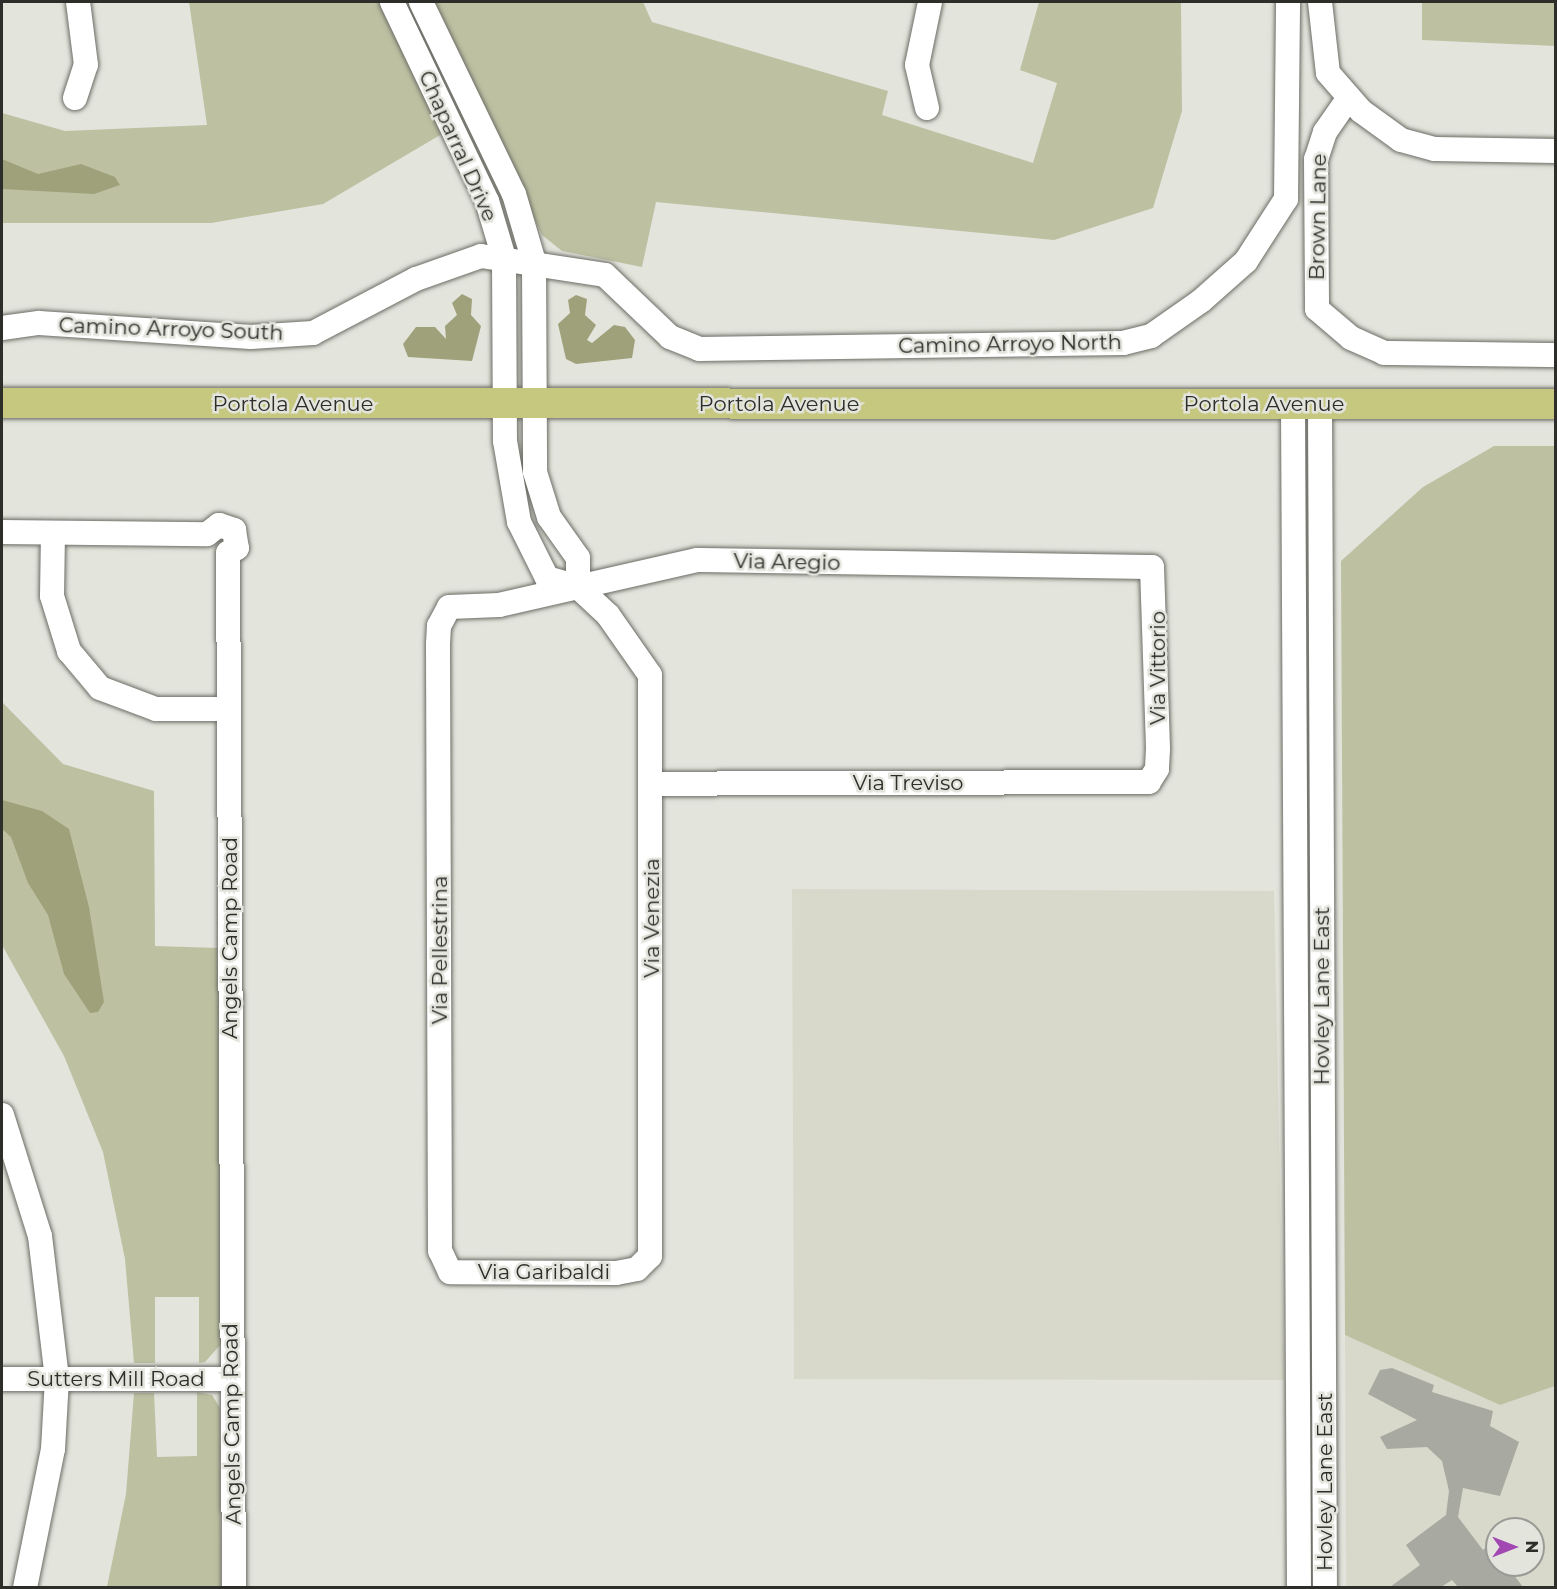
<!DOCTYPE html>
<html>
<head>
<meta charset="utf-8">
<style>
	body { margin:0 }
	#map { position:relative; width:1557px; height:1589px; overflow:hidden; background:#e3e4dc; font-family:Montserrat,sans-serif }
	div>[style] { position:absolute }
	.built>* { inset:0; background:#d8d9cb }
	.green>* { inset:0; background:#bec0a2 }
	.water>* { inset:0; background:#9fa17b }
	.building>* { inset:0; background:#a8a9a1 }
	.roads { filter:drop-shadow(0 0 2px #6c6d66) drop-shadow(0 0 2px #6c6d66) }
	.minor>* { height:24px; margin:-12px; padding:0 12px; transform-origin:12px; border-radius:12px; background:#fff }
	.major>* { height:30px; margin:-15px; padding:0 15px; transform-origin:15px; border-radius:15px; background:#c7c880 }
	span { translate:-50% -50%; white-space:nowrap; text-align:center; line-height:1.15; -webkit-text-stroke:5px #e3e4dc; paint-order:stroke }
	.street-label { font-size:21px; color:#2d2d2a }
	.frame { position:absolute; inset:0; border:3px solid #2d2d2a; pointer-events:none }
	.north { position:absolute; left:1485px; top:1517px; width:60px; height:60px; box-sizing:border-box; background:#e3e4dc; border:2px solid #9a9b95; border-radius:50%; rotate:90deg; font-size:16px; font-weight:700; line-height:24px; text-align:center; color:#2d2d2a }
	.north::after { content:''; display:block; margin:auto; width:21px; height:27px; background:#a248b3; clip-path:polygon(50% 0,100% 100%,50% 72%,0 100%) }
</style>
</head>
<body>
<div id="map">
	<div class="built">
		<div style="clip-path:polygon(792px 889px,1274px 891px,1284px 1380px,794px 1379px)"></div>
		<div style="clip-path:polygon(evenodd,1345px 1335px,1500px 1405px,1555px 1386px,1555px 1587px,1346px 1587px,1345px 1335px,1497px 1529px,1533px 1529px,1533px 1565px,1497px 1565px,1497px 1529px)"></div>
	</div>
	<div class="green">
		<div style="clip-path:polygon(189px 2px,384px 2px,447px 131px,323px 204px,211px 223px,2px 223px,2px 113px,65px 131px,207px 125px)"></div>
		<div style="clip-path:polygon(431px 2px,643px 2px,652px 22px,888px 91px,882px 115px,1033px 163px,1057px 83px,1020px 70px,1039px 2px,1181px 2px,1182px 111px,1153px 208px,1054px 240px,656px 202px,642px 267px,562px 251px,542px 235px)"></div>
		<div style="clip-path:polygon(1422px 2px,1555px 2px,1555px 46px,1422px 40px)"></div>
		<div style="clip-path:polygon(1494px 446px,1556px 446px,1555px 1386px,1500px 1405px,1345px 1335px,1341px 561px,1423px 487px)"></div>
		<div style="clip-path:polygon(2px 702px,63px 764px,154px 791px,155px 946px,219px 948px,221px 1344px,205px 1362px,199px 1363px,199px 1297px,155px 1297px,155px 1363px,134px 1363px,125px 1259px,103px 1152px,64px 1056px,2px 945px)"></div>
		<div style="clip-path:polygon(197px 1392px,212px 1395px,220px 1408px,221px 1587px,107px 1587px,126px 1494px,134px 1393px,154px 1393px,157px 1457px,197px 1456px)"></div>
	</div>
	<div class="water">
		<div style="clip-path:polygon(2px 159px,38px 174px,81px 164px,115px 177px,120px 185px,94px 194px,2px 189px)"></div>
		<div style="clip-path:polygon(462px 294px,472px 299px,471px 315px,481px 326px,472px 361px,408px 357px,403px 344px,416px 327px,435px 327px,446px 339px,445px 326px,457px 315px,452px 303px)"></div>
		<div style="clip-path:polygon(576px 295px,587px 299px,585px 315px,596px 325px,587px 340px,592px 343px,614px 325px,625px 327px,635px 340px,632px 358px,576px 364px,566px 359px,558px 324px,570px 313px,568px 300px)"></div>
		<div style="clip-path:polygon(2px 800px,42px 811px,69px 829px,89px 907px,104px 1002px,98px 1012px,90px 1013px,64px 974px,48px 915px,28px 883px,11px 837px,2px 829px)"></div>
	</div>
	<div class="building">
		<div style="clip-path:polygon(1392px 1368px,1434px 1385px,1432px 1392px,1493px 1411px,1490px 1426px,1519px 1442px,1500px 1496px,1463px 1488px,1458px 1517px,1483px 1550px,1490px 1544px,1497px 1565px,1506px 1565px,1523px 1587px,1458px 1587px,1452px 1580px,1441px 1587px,1390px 1587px,1420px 1565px,1406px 1545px,1446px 1515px,1449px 1491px,1442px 1461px,1427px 1447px,1387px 1449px,1380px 1437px,1417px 1420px,1368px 1394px,1380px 1370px)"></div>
	</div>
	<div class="roads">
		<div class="minor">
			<div style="left:392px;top:2px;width:221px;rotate:64.5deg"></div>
			<div style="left:487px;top:201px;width:59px;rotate:73.4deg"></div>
			<div style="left:504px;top:258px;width:183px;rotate:89.7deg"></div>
			<div style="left:505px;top:441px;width:82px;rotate:80.2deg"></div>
			<div style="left:519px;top:522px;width:63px;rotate:63.4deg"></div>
			<div style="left:547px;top:578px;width:32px;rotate:16deg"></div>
			<div style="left:578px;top:587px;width:41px;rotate:43deg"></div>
			<div style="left:608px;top:615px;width:73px;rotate:55deg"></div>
			<div style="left:650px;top:675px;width:581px;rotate:90deg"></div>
			<div style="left:650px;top:1256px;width:18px;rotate:135deg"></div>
			<div style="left:637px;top:1269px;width:21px;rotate:169deg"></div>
			<div style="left:616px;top:1273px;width:166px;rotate:-179.7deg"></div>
			<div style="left:450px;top:1272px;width:23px;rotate:-115deg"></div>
			<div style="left:440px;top:1251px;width:607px;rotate:-90.19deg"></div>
			<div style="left:438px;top:644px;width:18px;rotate:-87deg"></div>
			<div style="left:439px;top:626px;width:21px;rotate:-62deg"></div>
			<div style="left:449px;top:607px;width:50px;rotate:-2.3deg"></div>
			<div style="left:499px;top:605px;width:81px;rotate:-12.8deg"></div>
			<div style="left:578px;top:587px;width:122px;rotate:-12.8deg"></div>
			<div style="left:697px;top:560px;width:455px;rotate:0.9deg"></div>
			<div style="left:1152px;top:567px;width:182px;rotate:88.1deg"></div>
			<div style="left:1158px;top:749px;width:20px;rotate:93deg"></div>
			<div style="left:1157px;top:769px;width:15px;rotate:122deg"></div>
			<div style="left:1149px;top:782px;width:497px;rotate:179.8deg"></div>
			<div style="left:421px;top:2px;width:213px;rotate:64.2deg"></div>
			<div style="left:514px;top:194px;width:71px;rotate:73.6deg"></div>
			<div style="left:534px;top:262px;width:210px;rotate:89.7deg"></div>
			<div style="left:535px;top:472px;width:47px;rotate:72.7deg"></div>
			<div style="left:549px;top:517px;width:50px;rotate:54.7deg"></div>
			<div style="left:578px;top:558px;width:29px;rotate:90deg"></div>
			<div style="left:1320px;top:2px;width:71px;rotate:83.6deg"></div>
			<div style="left:1328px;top:73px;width:50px;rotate:49deg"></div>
			<div style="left:1361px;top:111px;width:49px;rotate:35.9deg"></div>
			<div style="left:1401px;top:140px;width:35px;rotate:15deg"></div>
			<div style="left:1435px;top:149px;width:121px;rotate:0.9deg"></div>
			<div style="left:75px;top:98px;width:35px;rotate:-72deg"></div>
			<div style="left:86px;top:65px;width:64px;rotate:-97.2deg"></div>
			<div style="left:1348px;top:99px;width:40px;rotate:124.9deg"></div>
			<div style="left:1325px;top:132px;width:28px;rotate:108deg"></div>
			<div style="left:1316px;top:159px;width:150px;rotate:89.6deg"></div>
			<div style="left:1317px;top:309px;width:45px;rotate:40.5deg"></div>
			<div style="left:1351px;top:338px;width:36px;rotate:24deg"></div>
			<div style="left:1384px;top:353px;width:172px;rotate:0.7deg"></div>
			<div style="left:927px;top:108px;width:44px;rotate:-103.1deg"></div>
			<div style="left:917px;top:65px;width:64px;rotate:-78.3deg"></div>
			<div style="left:2px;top:328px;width:37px;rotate:-8deg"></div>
			<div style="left:39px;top:323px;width:212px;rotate:3.8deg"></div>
			<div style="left:251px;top:337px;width:62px;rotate:-3.7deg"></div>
			<div style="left:313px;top:333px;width:116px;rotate:-27.7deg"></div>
			<div style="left:416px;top:279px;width:69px;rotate:-19.5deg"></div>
			<div style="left:481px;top:256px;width:125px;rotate:8.7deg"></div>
			<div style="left:605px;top:275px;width:90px;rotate:43.6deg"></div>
			<div style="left:670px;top:337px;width:31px;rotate:22deg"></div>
			<div style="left:699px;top:349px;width:424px;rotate:-0.8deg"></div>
			<div style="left:1123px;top:343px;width:29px;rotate:-14deg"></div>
			<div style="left:1151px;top:336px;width:61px;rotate:-35deg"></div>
			<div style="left:1201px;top:301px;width:60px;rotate:-41.6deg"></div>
			<div style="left:1246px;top:261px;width:74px;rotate:-57.2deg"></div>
			<div style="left:1286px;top:199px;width:197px;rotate:-89.4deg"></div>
			<div style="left:1293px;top:404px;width:1184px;rotate:89.71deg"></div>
			<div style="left:1320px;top:404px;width:1184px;rotate:89.76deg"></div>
			<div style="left:2px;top:532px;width:205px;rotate:0.6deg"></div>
			<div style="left:207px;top:534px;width:15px;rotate:-37deg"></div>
			<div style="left:219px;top:525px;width:16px;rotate:18deg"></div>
			<div style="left:234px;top:530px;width:18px;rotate:81deg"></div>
			<div style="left:237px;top:548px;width:10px;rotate:151deg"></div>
			<div style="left:228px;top:553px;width:1035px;rotate:89.67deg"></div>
			<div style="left:53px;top:533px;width:63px;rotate:90.9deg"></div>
			<div style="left:52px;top:596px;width:58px;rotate:72.8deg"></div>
			<div style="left:69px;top:651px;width:48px;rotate:50deg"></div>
			<div style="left:100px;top:688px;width:60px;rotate:20.6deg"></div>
			<div style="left:156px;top:709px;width:73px"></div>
			<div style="left:2px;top:1115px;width:127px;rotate:72.6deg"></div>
			<div style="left:40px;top:1236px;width:143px;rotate:83.2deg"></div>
			<div style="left:57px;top:1378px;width:71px;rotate:93.2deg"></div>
			<div style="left:53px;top:1449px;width:142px;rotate:101.4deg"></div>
			<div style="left:2px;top:1379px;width:229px"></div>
		</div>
		<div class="major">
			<div style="left:2px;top:403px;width:1554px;rotate:0.04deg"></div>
		</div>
	</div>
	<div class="street-label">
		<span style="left:458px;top:146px;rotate:66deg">Chaparral Drive</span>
		<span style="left:1318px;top:217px;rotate:-89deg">Brown Lane</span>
		<span style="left:171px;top:329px;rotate:2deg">Camino Arroyo South</span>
		<span style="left:1010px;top:344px;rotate:-1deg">Camino Arroyo North</span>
		<span style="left:293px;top:404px">Portola Avenue</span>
		<span style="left:779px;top:404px">Portola Avenue</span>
		<span style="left:1264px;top:404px">Portola Avenue</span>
		<span style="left:787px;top:562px;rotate:1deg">Via Aregio</span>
		<span style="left:1158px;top:668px;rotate:-90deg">Via Vittorio</span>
		<span style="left:908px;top:783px">Via Treviso</span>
		<span style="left:652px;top:918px;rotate:-90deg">Via Venezia</span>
		<span style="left:230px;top:938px;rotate:-90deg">Angels Camp Road</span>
		<span style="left:440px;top:950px;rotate:-90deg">Via Pellestrina</span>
		<span style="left:1322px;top:996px;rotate:-90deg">Hovley Lane East</span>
		<span style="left:544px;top:1272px">Via Garibaldi</span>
		<span style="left:116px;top:1379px">Sutters Mill Road</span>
		<span style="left:232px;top:1424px;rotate:-91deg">Angels Camp Road</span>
		<span style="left:1325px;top:1482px;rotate:-90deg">Hovley Lane East</span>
	</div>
	<div class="frame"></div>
	<div class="north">N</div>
</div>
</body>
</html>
